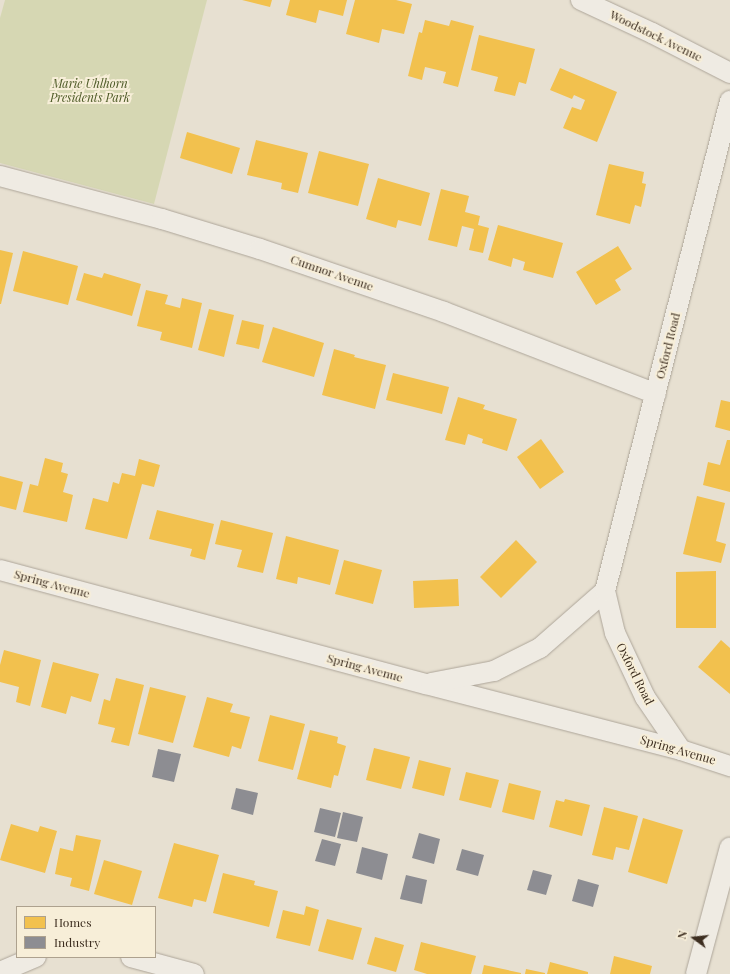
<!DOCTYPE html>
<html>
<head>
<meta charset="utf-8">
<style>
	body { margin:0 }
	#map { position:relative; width:730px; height:974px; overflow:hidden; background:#e7e0d1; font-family:"Playfair Display",serif }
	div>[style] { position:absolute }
	.green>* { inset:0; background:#d6d7b3 }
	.homes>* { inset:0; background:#f2c14e }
	.industry>* { inset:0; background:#8d8d92 }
	.roads { filter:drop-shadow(0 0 1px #ada599) drop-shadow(0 0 1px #ada599) }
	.street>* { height:20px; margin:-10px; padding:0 10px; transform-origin:10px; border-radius:10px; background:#efebe3 }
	span { translate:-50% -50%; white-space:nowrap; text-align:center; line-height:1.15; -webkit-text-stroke:4px #f7eed8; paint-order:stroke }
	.street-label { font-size:12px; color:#3d2e20 }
	.park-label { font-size:12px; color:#4d5a26; font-style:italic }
	.legend { position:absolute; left:16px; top:906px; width:140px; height:52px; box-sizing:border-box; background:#f7eed8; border:1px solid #ada18e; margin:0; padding:5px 7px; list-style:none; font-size:12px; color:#3d2e20 }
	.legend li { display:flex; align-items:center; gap:8px; height:20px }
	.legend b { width:20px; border:1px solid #ada18e }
	.north { position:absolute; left:674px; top:918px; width:40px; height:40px; -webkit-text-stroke:3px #f7eed8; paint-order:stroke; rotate:285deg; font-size:11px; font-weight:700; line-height:16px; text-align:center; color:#3d2e20 }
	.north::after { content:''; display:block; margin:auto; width:14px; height:18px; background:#3d2e20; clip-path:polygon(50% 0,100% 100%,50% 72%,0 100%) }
</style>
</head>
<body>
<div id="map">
	<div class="green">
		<div style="clip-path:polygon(5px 0,207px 0,154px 204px,0 163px,0 18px)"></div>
	</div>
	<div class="homes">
		<div style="clip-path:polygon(242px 0,272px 0,270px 7px)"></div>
		<div style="clip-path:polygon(290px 0,347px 0,343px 16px,319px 10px,316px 23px,286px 15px)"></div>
		<div style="clip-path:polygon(355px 0,396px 0,412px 4px,404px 34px,382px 29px,379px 43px,346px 34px)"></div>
		<div style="clip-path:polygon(425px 20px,449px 26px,451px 20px,474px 26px,458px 87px,443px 83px,446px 72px,425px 67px,422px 80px,408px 76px,419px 32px,422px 33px)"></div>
		<div style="clip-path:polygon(479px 35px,535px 49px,526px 84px,519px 82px,515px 96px,494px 91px,498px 77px,471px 70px)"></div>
		<div style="clip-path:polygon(560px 68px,617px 92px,597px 142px,563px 128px,572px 107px,581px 110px,585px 100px,574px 95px,572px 99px,550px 90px)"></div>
		<div style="clip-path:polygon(187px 132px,240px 148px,232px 174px,180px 158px)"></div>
		<div style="clip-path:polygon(256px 140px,308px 153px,298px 193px,281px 189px,282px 183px,247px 175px)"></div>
		<div style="clip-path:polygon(319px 151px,369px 164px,358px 206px,308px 193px)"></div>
		<div style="clip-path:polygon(609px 164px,644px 172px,642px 183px,646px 184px,641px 207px,635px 205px,630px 224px,596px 215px)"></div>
		<div style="clip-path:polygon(378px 178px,430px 193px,421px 226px,398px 220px,396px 228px,366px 219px)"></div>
		<div style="clip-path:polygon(441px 189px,469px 196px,465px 212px,480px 216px,478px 225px,489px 228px,483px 253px,469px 250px,474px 229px,462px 226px,457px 247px,428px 240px)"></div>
		<div style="clip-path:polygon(498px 225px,563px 243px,553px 278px,523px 270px,525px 262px,513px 258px,511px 267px,488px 260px)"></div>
		<div style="clip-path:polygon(618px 246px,632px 269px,615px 280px,621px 290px,596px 305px,576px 272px)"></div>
		<div style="clip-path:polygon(0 250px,13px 253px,1px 304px,0 304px)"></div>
		<div style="clip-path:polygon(23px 251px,78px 266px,68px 305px,13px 291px)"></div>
		<div style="clip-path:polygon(84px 273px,102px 278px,104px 273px,141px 284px,132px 316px,76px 300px)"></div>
		<div style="clip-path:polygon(146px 290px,168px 295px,165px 304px,180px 308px,182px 298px,202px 303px,192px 348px,160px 340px,162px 332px,137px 326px)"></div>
		<div style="clip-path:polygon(209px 309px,234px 315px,224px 357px,198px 350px)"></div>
		<div style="clip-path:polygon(242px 320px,264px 325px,259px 349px,236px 344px)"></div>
		<div style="clip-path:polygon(273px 327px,324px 343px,314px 377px,262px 362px)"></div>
		<div style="clip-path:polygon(334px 349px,355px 355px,354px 357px,386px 365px,375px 409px,322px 395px)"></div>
		<div style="clip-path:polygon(393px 373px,449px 387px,442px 414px,386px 400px)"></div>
		<div style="clip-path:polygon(458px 397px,485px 405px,483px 409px,517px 419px,507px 451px,482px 443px,483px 439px,468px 434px,465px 445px,445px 440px)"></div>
		<div style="clip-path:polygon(721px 400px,730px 402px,730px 431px,715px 427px)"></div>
		<div style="clip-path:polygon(541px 439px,564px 472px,540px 489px,517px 457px)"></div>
		<div style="clip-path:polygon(727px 440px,730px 440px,730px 492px,703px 485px,708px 462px,720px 465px)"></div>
		<div style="clip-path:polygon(45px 458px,63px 463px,61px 472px,68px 474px,63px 492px,73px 495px,67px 522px,23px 512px,30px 484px,38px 486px)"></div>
		<div style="clip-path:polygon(139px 459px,160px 465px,154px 487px,142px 484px,127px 539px,85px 529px,93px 498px,108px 502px,113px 482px,119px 484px,122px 473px,135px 476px)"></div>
		<div style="clip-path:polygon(0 476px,23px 482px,16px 510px,0 506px)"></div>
		<div style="clip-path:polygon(697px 496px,725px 503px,716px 541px,726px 544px,721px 563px,683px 554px)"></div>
		<div style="clip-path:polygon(157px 510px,214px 524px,205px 560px,190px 556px,192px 549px,149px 539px)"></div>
		<div style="clip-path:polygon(221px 520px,273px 533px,263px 573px,237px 567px,242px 550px,215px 544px)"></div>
		<div style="clip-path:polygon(286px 536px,339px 550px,330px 585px,298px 577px,297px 584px,276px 579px)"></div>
		<div style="clip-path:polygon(516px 540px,537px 562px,501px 598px,480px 577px)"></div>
		<div style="clip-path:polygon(344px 560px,382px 570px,373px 604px,335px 594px)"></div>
		<div style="clip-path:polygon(716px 571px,716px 628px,676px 628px,676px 572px)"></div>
		<div style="clip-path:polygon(458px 579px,459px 606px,414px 608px,413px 581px)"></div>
		<div style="clip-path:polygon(721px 640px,730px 648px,730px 694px,698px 667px)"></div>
		<div style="clip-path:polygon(4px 650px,41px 660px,30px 706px,16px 702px,19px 687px,0 682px,0 665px)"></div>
		<div style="clip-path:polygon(53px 662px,99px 674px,91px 702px,71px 696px,66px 714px,41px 707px)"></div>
		<div style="clip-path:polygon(116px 678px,144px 685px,129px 746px,111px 742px,115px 728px,98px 724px,104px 699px,110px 701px)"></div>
		<div style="clip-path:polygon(150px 687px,186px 696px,173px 743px,138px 734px)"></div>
		<div style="clip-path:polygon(207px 697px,233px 704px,230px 712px,250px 717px,241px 749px,232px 746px,229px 757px,193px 747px)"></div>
		<div style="clip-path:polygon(270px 715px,305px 724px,293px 770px,258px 761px)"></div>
		<div style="clip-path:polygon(310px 730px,338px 737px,337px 743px,346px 746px,338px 776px,334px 775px,331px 788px,297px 779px)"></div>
		<div style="clip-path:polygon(374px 748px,410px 757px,401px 789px,366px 780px)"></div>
		<div style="clip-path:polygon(419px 760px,451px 768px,444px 796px,412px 788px)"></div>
		<div style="clip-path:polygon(466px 772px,499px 780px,491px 808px,459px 800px)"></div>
		<div style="clip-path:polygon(509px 783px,541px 791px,534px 820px,502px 812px)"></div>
		<div style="clip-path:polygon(565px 799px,590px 805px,582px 836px,549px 827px,556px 800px,564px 802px)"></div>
		<div style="clip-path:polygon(604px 807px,638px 816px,629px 850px,616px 847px,613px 860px,592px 855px)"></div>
		<div style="clip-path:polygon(643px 818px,683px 830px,667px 884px,628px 872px)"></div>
		<div style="clip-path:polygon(11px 824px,38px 832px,40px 826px,57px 831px,45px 873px,0 860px)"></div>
		<div style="clip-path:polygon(76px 835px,101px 840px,89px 891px,70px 886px,72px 878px,55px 874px,60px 848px,73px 851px)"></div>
		<div style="clip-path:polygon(174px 843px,219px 855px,206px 902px,194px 899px,192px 907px,158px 898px)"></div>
		<div style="clip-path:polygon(104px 860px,142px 871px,132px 905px,94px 894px)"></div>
		<div style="clip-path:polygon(223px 873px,255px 881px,254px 885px,278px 891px,269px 927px,213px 913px)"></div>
		<div style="clip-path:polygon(306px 906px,319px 910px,310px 946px,276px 938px,283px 910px,304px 915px)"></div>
		<div style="clip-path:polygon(327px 919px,362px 928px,353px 960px,318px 951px)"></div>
		<div style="clip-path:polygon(375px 937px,404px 945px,396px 972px,367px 964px)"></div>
		<div style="clip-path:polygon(421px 942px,476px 956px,471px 974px,427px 974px,414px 970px)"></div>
		<div style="clip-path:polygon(614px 956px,652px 966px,650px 974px,610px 974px)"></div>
		<div style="clip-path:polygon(550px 962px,588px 972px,588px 974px,547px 974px)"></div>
		<div style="clip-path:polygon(484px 965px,521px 973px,521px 974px,482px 974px)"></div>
		<div style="clip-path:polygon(526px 969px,545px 973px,545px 974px,525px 974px)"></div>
	</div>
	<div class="industry">
		<div style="clip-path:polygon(158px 749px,181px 754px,174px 782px,152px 777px)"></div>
		<div style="clip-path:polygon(236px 788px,258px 793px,253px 815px,231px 809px)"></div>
		<div style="clip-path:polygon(320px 808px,341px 813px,335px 837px,314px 832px)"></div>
		<div style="clip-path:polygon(343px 812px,363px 817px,357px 842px,337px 838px)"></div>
		<div style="clip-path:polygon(419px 833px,440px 839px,434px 864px,412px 858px)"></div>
		<div style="clip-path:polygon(322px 839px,341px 844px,335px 866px,315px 861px)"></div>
		<div style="clip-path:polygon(362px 847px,388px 854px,382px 880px,356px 873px)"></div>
		<div style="clip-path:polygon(462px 849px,484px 855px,478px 876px,456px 870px)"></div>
		<div style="clip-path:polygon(533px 870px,552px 875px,546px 895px,527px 890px)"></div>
		<div style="clip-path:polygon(406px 875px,427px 880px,422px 904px,400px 899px)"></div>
		<div style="clip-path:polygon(578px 879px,599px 885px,593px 907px,572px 901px)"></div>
	</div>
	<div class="roads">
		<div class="street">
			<div style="left:581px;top:0;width:78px;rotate:24.9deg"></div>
			<div style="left:652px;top:33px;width:88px;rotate:27.1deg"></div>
			<div style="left:0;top:176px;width:168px;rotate:14.9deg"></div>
			<div style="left:162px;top:219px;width:102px;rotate:17deg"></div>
			<div style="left:260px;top:249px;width:194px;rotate:18.9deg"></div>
			<div style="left:444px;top:312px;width:227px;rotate:21.1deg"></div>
			<div style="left:0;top:570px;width:441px;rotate:15deg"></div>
			<div style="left:426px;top:684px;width:263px;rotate:14.5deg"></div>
			<div style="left:681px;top:750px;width:52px;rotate:18.1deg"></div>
			<div style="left:431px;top:683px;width:64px;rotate:-10.8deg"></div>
			<div style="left:494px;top:671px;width:51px;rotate:-26.6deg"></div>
			<div style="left:540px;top:648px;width:86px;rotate:-41.2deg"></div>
			<div style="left:681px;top:750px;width:64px;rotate:-124.2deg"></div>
			<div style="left:645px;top:697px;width:71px;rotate:-115.1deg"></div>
			<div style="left:615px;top:633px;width:43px;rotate:-103.4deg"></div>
			<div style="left:605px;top:591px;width:506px;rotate:-75.69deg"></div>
			<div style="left:131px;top:957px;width:65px;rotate:15.1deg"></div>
			<div style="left:0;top:972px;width:39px;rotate:-23deg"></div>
			<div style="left:696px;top:974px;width:131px;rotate:-75deg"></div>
		</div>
	</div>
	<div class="street-label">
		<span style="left:656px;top:36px;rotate:26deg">Woodstock Avenue</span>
		<span style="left:332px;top:273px;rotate:19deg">Cumnor Avenue</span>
		<span style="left:668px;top:346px;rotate:-76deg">Oxford Road</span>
		<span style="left:52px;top:584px;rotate:15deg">Spring Avenue</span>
		<span style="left:365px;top:668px;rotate:15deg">Spring Avenue</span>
		<span style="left:635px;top:674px;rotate:63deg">Oxford Road</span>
		<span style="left:678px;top:750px;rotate:16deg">Spring Avenue</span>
	</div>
	<div class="park-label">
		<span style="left:90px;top:91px">Marie Uhlhorn<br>Presidents Park</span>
	</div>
	<ul class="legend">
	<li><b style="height:11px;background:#f2c14e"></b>Homes</li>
	<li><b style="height:11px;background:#8d8d92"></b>Industry</li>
	</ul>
	<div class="north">N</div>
</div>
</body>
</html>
